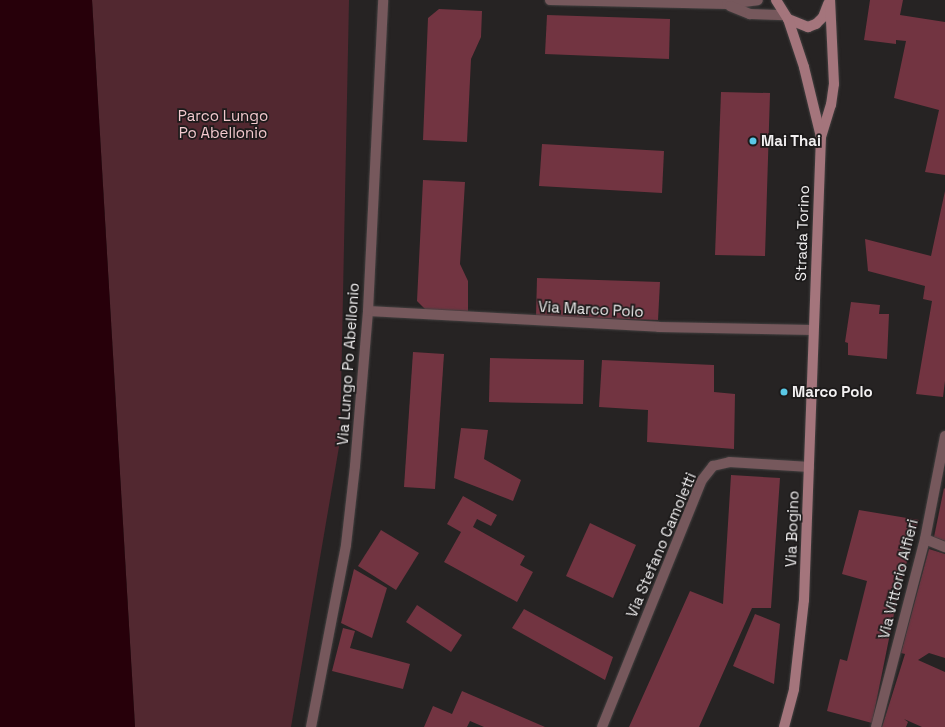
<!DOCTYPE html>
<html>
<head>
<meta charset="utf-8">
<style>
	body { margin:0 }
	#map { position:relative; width:945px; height:727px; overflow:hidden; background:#262323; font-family:"Space Grotesk",sans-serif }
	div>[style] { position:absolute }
	.green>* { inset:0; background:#522830 }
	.water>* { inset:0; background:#27000a }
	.building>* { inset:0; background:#723441 }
	.roads { filter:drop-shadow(0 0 1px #434040) drop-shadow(0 0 1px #434040) }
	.minor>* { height:10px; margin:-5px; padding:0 5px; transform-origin:5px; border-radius:5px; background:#76585c }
	.secondary>* { height:10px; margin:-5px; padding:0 5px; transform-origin:5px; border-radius:5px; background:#a4757c }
	.dots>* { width:11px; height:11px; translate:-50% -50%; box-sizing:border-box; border:2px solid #1c1a1a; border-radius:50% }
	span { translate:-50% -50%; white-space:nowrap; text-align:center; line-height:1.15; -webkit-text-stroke:3.5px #1c1a1a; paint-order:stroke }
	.park-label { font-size:15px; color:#f2c9ce }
	.poi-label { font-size:15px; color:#f2f0f1; font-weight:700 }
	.left { translate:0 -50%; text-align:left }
	.street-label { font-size:15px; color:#f2f0f1 }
</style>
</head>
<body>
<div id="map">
	<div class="green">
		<div style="clip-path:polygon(92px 0,349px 0,340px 441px,291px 727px,135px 727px)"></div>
	</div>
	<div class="water">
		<div style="clip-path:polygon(0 0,92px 0,135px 727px,0 727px)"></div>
	</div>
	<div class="building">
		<div style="clip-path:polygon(870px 0,903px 0,900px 15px,945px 22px,945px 175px,925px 172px,939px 110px,894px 98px,906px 41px,896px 40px,896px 44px,864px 40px)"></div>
		<div style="clip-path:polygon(439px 9px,482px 11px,481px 37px,471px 59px,467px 142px,423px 140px,428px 18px)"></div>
		<div style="clip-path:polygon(547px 15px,670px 19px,669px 59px,545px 54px)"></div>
		<div style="clip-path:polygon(721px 92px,770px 93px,765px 256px,715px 255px)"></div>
		<div style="clip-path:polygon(542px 144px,664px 151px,662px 193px,539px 186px)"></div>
		<div style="clip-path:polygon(423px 180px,465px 182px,460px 264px,468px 281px,468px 311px,426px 310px,417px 301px)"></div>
		<div style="clip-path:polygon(945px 191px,945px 381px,943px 397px,916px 394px,932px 301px,923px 299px,925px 286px,868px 271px,865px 239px,931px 256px)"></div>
		<div style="clip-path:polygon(537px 278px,660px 282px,658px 320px,536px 316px)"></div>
		<div style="clip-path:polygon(851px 302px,880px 305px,879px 314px,889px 314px,887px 359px,848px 355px,848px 343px,845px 342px)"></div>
		<div style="clip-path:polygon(413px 352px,444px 354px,435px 489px,404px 487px)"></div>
		<div style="clip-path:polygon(490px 358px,584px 360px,583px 404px,489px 402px)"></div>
		<div style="clip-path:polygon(602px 360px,714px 365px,714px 392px,735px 394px,734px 449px,647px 442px,648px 410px,599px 407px)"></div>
		<div style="clip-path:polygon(461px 428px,488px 430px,484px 459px,521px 480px,513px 501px,454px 478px)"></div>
		<div style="clip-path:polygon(731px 475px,780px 478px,771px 608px,752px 608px,699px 727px,629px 727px,690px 591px,723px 604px)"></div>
		<div style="clip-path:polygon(944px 488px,945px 489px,945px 541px,934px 537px)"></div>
		<div style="clip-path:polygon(463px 496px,497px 515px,491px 526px,477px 519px,473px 527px,525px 556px,520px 565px,533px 572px,517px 602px,444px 562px,461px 532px,447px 524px)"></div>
		<div style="clip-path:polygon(859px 510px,919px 520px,899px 589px,872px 723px,827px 711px,840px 659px,847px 661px,867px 581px,842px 574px)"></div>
		<div style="clip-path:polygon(590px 523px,636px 545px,613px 598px,566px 576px)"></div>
		<div style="clip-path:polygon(381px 530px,419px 553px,396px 590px,358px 566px)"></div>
		<div style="clip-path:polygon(929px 549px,945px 554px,945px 658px,929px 653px,918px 660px,945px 672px,945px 727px,922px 727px,904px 719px,908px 722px,906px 727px,882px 727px,905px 654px,901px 653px)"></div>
		<div style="clip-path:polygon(354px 569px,387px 588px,372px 638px,341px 623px)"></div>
		<div style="clip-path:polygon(417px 605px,462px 635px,451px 652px,406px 622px)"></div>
		<div style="clip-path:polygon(524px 609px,613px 657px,605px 680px,512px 628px)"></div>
		<div style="clip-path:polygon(755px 614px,780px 624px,774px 684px,733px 666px)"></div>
		<div style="clip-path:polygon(343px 628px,355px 631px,350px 648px,410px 664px,403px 689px,332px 671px)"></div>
		<div style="clip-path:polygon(462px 691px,545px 727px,484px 727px,470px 721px,467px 727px,424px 727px,433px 706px,452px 714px)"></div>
	</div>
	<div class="roads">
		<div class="minor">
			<div style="left:550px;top:0;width:177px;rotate:1.3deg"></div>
			<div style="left:727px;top:4px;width:31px;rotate:-7deg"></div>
			<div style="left:730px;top:6px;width:22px;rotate:22deg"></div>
			<div style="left:750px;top:14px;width:35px;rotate:2deg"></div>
			<div style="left:368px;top:311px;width:291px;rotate:3.1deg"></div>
			<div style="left:659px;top:327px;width:154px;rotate:1.1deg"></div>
			<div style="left:925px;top:539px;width:22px;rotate:22deg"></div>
			<div style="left:311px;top:727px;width:185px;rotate:-79.1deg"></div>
			<div style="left:346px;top:545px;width:80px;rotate:-83.5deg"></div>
			<div style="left:355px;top:466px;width:156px;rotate:-85.2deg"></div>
			<div style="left:368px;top:311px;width:311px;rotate:-87.2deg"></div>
			<div style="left:602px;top:727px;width:266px;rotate:-68deg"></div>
			<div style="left:702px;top:480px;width:18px;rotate:-52deg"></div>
			<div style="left:713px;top:466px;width:17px;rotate:-13deg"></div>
			<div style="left:730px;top:462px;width:79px;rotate:3.6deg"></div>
			<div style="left:876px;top:727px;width:194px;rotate:-75.4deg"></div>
			<div style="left:925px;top:539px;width:105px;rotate:-79deg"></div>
		</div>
		<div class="secondary">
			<div style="left:776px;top:0;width:22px;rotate:58deg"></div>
			<div style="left:788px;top:19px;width:22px;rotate:22deg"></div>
			<div style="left:808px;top:27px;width:9px;rotate:-21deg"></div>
			<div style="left:816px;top:24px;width:10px;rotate:-45deg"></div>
			<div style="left:823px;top:17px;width:14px;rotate:-69deg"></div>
			<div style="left:821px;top:137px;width:34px;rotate:-73deg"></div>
			<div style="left:831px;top:105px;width:21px;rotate:-82deg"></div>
			<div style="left:834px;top:84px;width:84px;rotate:-92.7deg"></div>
			<div style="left:784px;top:727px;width:39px;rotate:-75deg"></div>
			<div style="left:794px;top:689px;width:90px;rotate:-83.6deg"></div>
			<div style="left:804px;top:600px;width:463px;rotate:-87.9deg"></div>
			<div style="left:821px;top:137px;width:72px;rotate:-103.7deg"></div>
			<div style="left:804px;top:67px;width:51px;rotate:-108.4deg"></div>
		</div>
	</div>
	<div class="dots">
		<div style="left:753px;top:141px;background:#5ac8e6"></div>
		<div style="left:784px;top:392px;background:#5ac8e6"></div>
	</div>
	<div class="park-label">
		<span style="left:223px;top:124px">Parco Lungo<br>Po Abellonio</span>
	</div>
	<div class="poi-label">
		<span class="left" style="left:761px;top:141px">Mai Thai</span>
		<span class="left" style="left:792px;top:392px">Marco Polo</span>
	</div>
	<div class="street-label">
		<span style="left:802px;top:233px;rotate:-88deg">Strada Torino</span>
		<span style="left:591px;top:309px;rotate:3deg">Via Marco Polo</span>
		<span style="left:348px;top:364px;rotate:-86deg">Via Lungo Po Abellonio</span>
		<span style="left:792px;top:529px;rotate:-88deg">Via Bogino</span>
		<span style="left:661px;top:545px;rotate:-67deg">Via Stefano Camoletti</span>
		<span style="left:898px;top:579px;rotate:-76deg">Via Vittorio Alfieri</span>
	</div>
</div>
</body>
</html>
